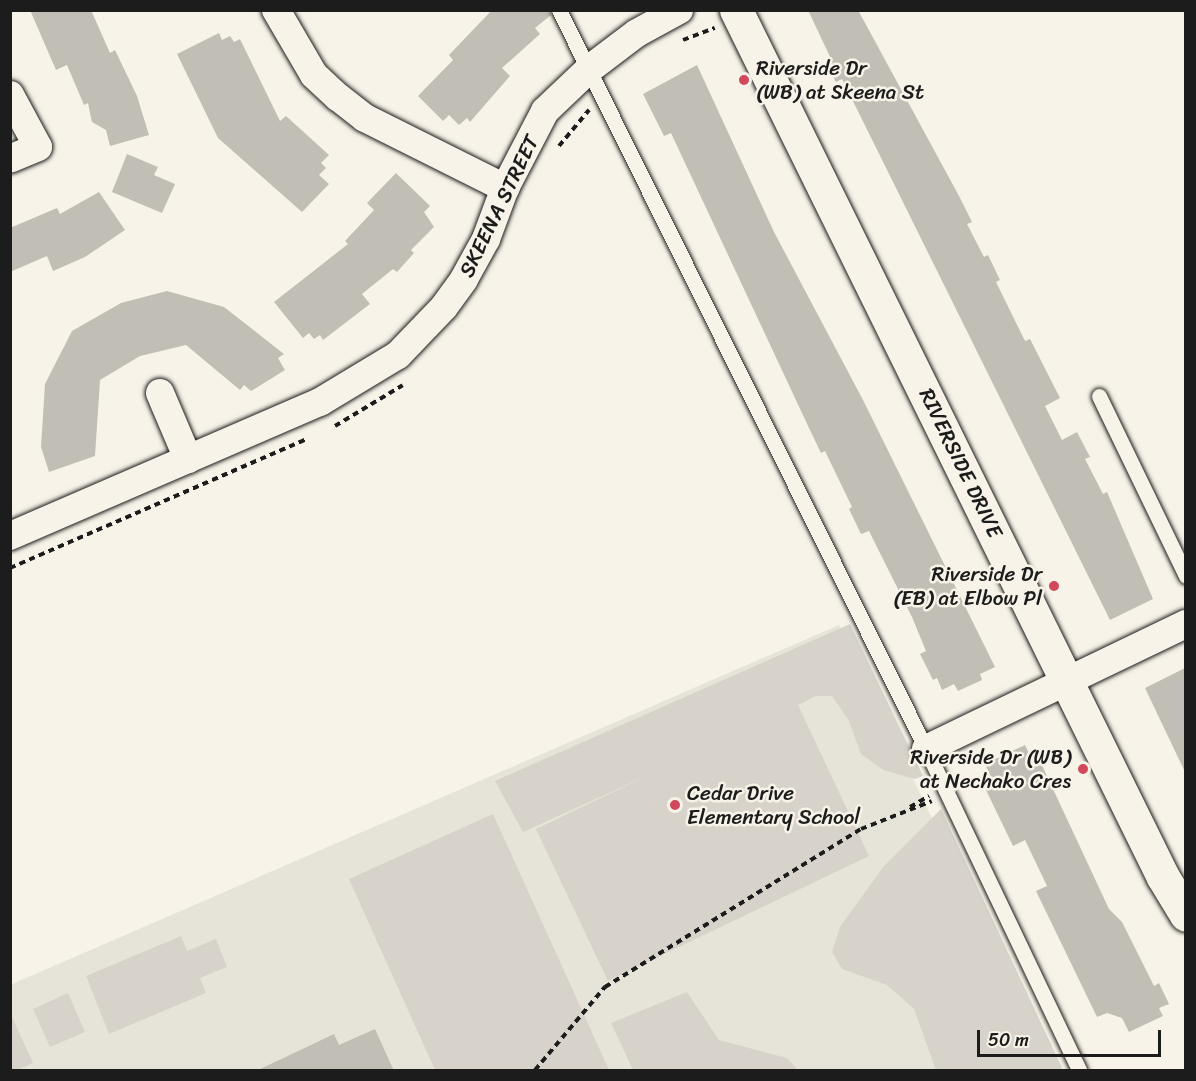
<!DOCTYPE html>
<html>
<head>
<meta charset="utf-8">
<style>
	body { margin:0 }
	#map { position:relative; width:1196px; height:1081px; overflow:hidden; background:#f7f3e8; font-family:Sriracha,sans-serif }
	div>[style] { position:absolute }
	.built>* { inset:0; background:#e6e3d9 }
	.green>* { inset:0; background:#d7d3cb }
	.building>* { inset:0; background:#c0beb5 }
	.path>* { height:4px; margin-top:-2px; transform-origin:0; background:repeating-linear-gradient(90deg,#1c1c1c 0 6px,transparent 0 10.5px) }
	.roads { filter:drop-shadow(0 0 2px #1c1c1c) drop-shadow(0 0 2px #1c1c1c) }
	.service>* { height:15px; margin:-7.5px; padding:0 7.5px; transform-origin:7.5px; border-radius:7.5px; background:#f7f3e8 }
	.minor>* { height:28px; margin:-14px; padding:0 14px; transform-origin:14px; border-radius:14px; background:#f7f3e8 }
	.tertiary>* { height:33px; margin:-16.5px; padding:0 16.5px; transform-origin:16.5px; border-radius:16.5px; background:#f7f3e8 }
	.dots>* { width:16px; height:16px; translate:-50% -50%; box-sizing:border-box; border:3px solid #f7f3e8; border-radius:50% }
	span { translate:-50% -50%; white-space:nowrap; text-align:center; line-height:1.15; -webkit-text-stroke:5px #f7f3e8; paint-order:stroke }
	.poi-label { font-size:21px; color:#1c1c1c }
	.left { translate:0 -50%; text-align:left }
	.right { translate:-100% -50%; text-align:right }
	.street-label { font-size:21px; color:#1c1c1c }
	.frame { position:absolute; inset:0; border:12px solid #1c1c1c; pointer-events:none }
	.scale { position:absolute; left:977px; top:1030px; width:184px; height:27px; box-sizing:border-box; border:3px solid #1c1c1c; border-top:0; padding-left:8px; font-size:18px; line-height:21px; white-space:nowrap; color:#1c1c1c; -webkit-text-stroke:4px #f7f3e8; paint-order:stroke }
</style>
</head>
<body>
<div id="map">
	<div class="built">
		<div style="clip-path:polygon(839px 625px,1053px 1070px,11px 1070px,10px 985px)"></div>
	</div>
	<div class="green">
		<div style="clip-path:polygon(850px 624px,923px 776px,915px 779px,883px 770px,861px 754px,849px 721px,832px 696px,816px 696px,798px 705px,869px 856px,608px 981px,536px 829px,651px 774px,523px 832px,495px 781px)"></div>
		<div style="clip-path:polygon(941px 809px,1063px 1070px,936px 1070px,914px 1009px,887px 985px,842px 969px,832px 952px,840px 927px,884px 866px)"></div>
		<div style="clip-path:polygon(493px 814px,609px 1070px,435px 1070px,349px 879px)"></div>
		<div style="clip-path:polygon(181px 936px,187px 951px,216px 939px,227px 967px,200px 978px,206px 993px,109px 1034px,86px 976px)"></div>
		<div style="clip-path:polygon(687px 992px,719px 1040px,787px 1058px,798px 1070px,633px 1070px,611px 1023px)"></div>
		<div style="clip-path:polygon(68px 993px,85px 1032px,50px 1047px,33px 1009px)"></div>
		<div style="clip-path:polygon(11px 1015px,33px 1063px,17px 1070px,11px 1070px)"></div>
	</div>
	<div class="building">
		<div style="clip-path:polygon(30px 10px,91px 10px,110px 53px,115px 50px,137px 96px,149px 135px,110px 146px,106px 130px,92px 122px,88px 103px,84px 105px,67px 65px,56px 70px)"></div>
		<div style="clip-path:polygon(492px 10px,549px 10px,551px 15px,535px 28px,540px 34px,502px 68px,510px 76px,470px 122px,467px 118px,459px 125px,449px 115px,443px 121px,418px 96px,453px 60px,449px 55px)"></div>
		<div style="clip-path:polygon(808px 10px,858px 10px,959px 196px,972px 222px,967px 224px,984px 257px,988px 255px,1000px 280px,996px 282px,1025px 341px,1030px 339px,1060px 398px,1045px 406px,1062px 440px,1077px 432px,1090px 457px,1085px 459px,1103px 494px,1107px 492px,1153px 599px,1110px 620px,842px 79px,836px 82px,826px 64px,832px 61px)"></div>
		<div style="clip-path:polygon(219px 33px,222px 40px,230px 36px,234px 42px,240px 39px,280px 121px,286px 116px,329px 155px,321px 163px,326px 168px,319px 175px,329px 184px,302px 212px,218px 138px,177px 54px)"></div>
		<div style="clip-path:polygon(697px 65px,774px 232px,863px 400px,995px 667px,980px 674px,982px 680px,958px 691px,954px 684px,942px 690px,937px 678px,933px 680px,920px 654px,926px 651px,912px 617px,869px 531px,861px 534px,849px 509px,852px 507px,825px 451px,821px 453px,809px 428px,671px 133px,664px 136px,643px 94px)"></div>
		<div style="clip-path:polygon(127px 154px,158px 167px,154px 175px,175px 184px,162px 213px,112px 192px)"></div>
		<div style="clip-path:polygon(396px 173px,430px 206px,424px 212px,434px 227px,411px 250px,414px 253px,397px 272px,393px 269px,362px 294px,370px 304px,323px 340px,320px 335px,314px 339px,309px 333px,303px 338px,274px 302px,348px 244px,345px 241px,374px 210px,367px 203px)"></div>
		<div style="clip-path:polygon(99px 192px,125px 230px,85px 257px,53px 271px,47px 256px,10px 272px,10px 228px,57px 208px,60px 214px)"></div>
		<div style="clip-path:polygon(167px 291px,224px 307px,284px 354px,278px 358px,285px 370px,251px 391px,244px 385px,240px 390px,186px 345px,140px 356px,100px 380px,95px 456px,49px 472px,41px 447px,45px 384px,72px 331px,121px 303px)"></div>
		<div style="clip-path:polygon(1185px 668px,1185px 772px,1145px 688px)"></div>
		<div style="clip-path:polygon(1025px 745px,1033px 762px,1039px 759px,1109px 909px,1122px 922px,1154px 986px,1159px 983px,1169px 1004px,1159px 1008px,1163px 1016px,1129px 1032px,1122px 1018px,1107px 1013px,1097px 1017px,1036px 891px,1047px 886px,1025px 840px,1013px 846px,985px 788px,994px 784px,985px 764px)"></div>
		<div style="clip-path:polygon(375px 1029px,394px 1071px,256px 1071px,334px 1034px,339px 1045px)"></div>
	</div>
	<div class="path">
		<div style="left:683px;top:40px;width:34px;rotate:-21deg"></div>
		<div style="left:559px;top:146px;width:47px;rotate:-50.2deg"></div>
		<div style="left:335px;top:426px;width:79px;rotate:-31.1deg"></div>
		<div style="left:10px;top:568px;width:324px;rotate:-23.5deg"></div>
		<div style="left:910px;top:807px;width:22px;rotate:-30deg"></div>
		<div style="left:535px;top:1070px;width:109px;rotate:-49.9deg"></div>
		<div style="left:605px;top:987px;width:301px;rotate:-31.7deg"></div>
		<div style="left:861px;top:829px;width:76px;rotate:-21.5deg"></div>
	</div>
	<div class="roads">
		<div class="service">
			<div style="left:559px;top:10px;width:825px;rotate:63.59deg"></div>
			<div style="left:926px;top:749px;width:356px;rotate:64.5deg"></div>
			<div style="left:1099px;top:396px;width:200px;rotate:64.2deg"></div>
		</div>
		<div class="minor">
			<div style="left:276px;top:10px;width:75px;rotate:59.7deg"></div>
			<div style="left:314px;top:75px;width:33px;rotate:43deg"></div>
			<div style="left:338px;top:97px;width:34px;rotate:38deg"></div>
			<div style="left:365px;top:118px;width:157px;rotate:26.6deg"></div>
			<div style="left:10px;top:95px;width:59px;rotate:61.7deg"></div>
			<div style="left:38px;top:147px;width:30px;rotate:157deg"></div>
			<div style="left:160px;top:393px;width:72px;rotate:67deg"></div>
			<div style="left:10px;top:536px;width:338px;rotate:-23.4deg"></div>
			<div style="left:320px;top:402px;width:91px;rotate:-31.1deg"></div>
			<div style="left:398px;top:355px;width:66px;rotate:-46.2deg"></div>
			<div style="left:444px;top:307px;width:34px;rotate:-54deg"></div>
			<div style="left:464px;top:279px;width:46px;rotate:-61.2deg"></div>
			<div style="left:486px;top:239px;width:54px;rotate:-69.6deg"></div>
			<div style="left:505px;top:188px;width:87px;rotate:-62.5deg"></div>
			<div style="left:545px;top:111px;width:59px;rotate:-43.6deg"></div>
			<div style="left:588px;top:70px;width:61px;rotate:-37.1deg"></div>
			<div style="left:637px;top:33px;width:48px;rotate:-28.7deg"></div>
			<div style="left:926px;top:749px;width:288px;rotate:-25.7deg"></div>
		</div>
		<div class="tertiary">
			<div style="left:736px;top:10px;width:966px;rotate:63.78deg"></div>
			<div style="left:1163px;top:877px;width:44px;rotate:58.8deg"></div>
		</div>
	</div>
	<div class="dots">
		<div style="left:744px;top:80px;background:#d1495b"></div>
		<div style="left:1054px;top:586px;background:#d1495b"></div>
		<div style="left:1083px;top:769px;background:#d1495b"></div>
		<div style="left:675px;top:805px;background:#d1495b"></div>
	</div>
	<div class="poi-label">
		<span class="left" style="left:756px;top:80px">Riverside Dr<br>(WB) at Skeena St</span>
		<span class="right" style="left:1042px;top:586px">Riverside Dr<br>(EB) at Elbow Pl</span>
		<span class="right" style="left:1071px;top:769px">Riverside Dr (WB)<br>at Nechako Cres</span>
		<span class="left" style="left:687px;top:805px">Cedar Drive<br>Elementary School</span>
	</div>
	<div class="street-label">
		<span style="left:499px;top:206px;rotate:-64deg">SKEENA STREET</span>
		<span style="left:961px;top:463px;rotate:64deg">RIVERSIDE DRIVE</span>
	</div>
	<div class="frame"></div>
	<div class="scale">50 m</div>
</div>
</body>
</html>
